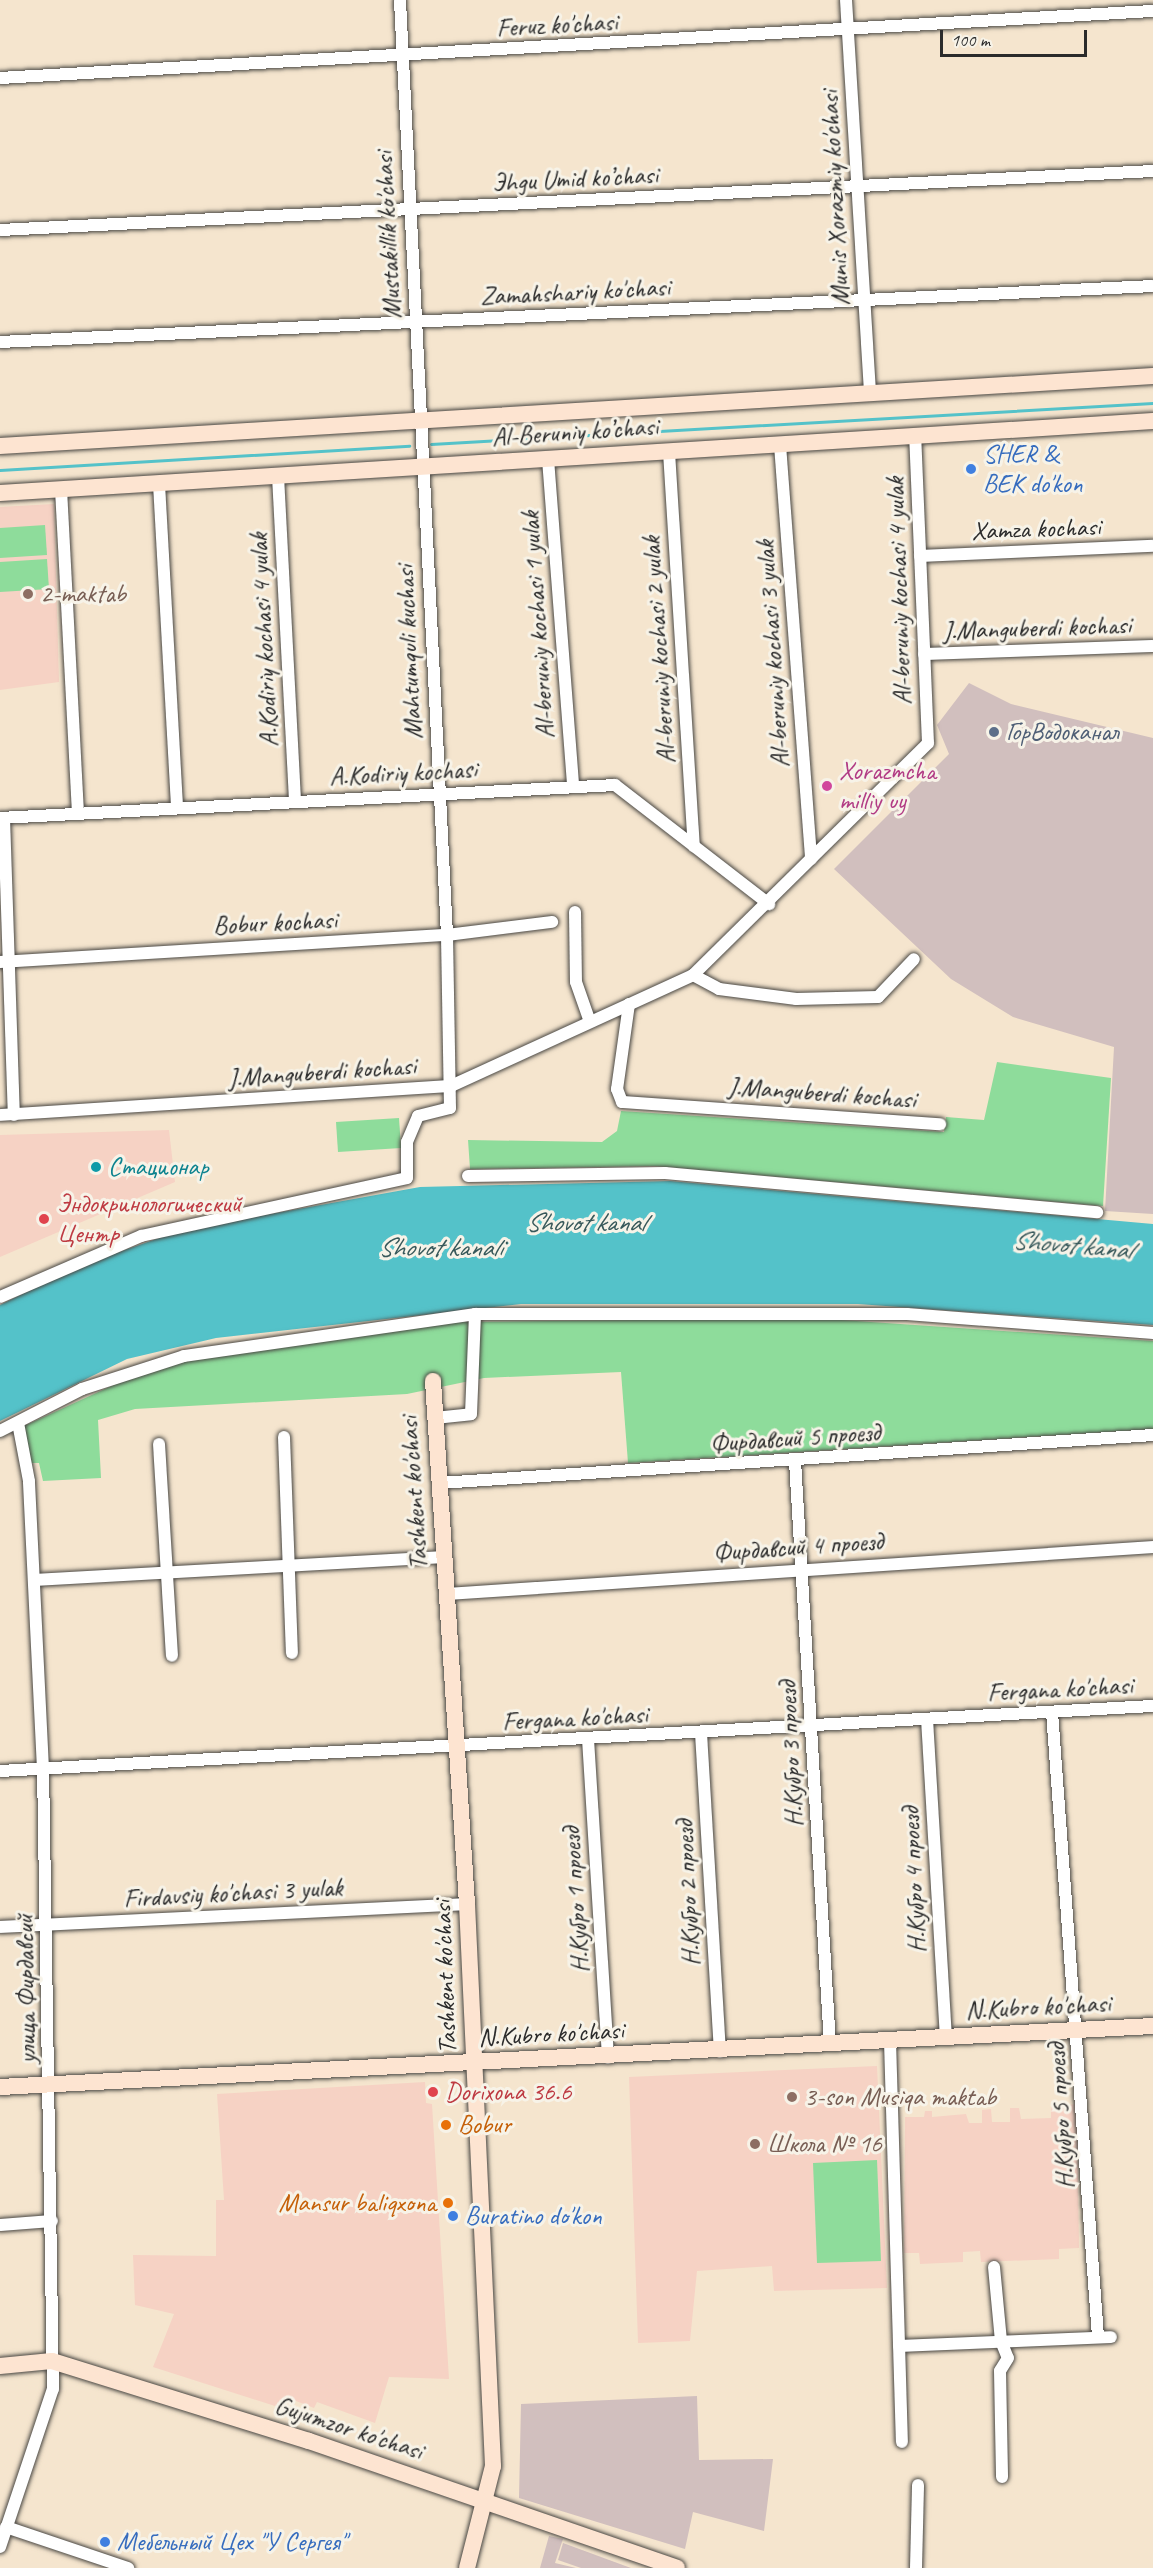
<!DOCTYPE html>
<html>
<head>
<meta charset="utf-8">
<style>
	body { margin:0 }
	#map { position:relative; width:1153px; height:2568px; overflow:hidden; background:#f5e5ce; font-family:Caveat,sans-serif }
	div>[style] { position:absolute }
	.built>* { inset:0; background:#f6d2c4 }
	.industrial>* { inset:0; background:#d1bfbe }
	.green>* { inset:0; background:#8edc9b }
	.water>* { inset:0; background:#54c2c9 }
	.stream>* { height:3px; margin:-1.5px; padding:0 1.5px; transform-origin:1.5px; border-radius:1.5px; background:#54c2c9 }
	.roads { filter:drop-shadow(0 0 2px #494743) drop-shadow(0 0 2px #494743) }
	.street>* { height:12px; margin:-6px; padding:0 6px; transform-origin:6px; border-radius:6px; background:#fff }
	.secondary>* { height:16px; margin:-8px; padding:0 8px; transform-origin:8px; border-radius:8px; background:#fde4d1 }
	.dots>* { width:16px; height:16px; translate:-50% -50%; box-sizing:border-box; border:3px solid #f7f3e8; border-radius:50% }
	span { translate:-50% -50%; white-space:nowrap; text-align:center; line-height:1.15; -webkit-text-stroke:6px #f7f3e8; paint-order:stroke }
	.street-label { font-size:26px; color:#2b2b2b }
	.shop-label { font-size:26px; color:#366cbe }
	.left { translate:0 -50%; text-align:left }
	.education-label { font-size:26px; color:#785e54 }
	.service-label { font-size:26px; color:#4e5e75 }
	.hotel-label { font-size:26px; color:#b23c85 }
	.culture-label { font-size:26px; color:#0d838f }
	.health-label { font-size:26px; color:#be3a42 }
	.food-label { font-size:26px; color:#c56008 }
	.right { translate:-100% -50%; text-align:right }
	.water-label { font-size:27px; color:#37585a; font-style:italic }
	.scale { position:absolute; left:940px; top:30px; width:147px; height:27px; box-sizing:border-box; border:3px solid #2b2b2b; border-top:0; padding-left:8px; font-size:18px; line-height:21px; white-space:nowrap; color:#2b2b2b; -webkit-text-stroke:4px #f7f3e8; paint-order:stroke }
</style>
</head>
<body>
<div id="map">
	<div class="built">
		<div style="clip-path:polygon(54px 504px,59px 682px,0 690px,0 507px)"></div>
		<div style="clip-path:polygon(169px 1130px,175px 1182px,0 1257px,0 1135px)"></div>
		<div style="clip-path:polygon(877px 2066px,887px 2288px,774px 2291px,772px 2266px,697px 2271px,690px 2341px,638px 2343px,629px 2077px)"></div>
		<div style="clip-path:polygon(425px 2082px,426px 2103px,432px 2104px,449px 2379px,389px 2377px,375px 2423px,317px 2402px,314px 2408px,296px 2401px,275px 2406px,153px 2367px,174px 2314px,135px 2305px,133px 2255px,216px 2256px,216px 2200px,224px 2200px,217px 2094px)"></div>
		<div style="clip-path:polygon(1077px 2104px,1079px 2248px,1059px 2249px,1059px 2259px,981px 2262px,980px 2251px,963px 2252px,963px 2262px,920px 2264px,919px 2253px,904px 2253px,905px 2117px,924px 2117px,925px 2111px,932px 2111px,932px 2117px,966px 2114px,969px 2123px,982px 2123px,982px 2110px,991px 2109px,992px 2122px,1010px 2122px,1010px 2108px,1019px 2108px,1021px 2119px,1051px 2118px,1051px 2107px)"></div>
	</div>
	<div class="industrial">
		<div style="clip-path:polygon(969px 683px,1011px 704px,1153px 738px,1153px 1214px,1105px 1211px,1114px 1047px,1013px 1017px,951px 979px,834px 869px,949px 754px,937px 725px)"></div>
		<div style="clip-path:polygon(697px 2396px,699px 2460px,773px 2459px,764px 2531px,693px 2512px,685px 2549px,519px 2498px,521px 2404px)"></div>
		<div style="clip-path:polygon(549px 2536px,563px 2539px,555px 2563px,576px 2568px,540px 2568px)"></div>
		<div style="clip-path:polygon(563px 2543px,631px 2568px,581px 2568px,558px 2560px)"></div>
	</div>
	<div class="green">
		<div style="clip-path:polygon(45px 525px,47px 555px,0 558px,0 528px)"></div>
		<div style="clip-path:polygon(47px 559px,49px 589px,0 592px,0 562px)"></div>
		<div style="clip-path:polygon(997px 1062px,1111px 1078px,1103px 1206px,655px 1166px,470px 1169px,468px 1140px,602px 1142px,617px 1131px,621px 1111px,944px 1132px,946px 1117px,984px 1120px)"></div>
		<div style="clip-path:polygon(399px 1118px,401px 1148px,338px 1152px,336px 1122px)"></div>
		<div style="clip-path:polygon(812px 1318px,1153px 1341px,1153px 1429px,628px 1463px,621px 1372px,484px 1378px,407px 1394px,135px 1409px,98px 1420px,101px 1478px,43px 1481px,39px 1463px,31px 1463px,24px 1426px,142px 1372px,192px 1359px,456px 1322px)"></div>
		<div style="clip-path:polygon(877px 2160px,881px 2261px,817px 2263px,813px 2163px)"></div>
	</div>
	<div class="water">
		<div style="clip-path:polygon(670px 1181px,1153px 1224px,1153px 1325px,858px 1304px,521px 1304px,216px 1338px,127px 1359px,0 1421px,0 1305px,82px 1265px,182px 1230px,420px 1187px)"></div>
	</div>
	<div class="stream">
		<div style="left:431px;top:444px;width:723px;rotate:-3.25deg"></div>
		<div style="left:0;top:470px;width:410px;rotate:-3.4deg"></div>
	</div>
	<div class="roads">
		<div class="street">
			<div style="left:846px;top:0;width:395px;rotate:86.5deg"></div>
			<div style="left:0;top:78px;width:1155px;rotate:-3.33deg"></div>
			<div style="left:0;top:230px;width:1155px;rotate:-2.93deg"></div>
			<div style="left:0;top:342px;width:1154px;rotate:-2.78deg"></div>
			<div style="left:780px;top:445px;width:415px;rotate:85.7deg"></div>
			<div style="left:669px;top:452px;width:395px;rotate:86.4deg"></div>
			<div style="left:548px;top:459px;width:329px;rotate:85.6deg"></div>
			<div style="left:278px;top:476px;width:326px;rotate:87deg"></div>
			<div style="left:159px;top:484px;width:324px;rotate:86.8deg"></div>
			<div style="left:61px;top:489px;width:325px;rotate:87deg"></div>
			<div style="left:920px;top:556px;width:233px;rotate:-2.5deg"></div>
			<div style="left:924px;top:654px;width:229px;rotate:-2deg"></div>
			<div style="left:0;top:818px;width:616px;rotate:-3.07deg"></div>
			<div style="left:615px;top:785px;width:195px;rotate:37.7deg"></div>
			<div style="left:4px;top:818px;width:297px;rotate:88.1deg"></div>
			<div style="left:575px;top:912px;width:70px;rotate:89.2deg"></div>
			<div style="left:576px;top:982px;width:42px;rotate:70.7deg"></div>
			<div style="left:0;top:962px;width:448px;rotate:-3.5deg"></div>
			<div style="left:447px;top:935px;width:106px;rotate:-7.1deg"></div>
			<div style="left:693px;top:975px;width:30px;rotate:28deg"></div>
			<div style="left:719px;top:989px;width:78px;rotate:7.4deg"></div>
			<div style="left:796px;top:999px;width:82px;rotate:-1.4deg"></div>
			<div style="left:878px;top:997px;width:52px;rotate:-46.5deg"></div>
			<div style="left:629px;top:1004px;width:86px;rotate:98deg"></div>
			<div style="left:617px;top:1089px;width:14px;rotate:69deg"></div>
			<div style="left:622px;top:1102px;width:319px;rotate:4deg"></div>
			<div style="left:0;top:1115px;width:452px;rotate:-3.7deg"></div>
			<div style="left:451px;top:1086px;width:266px;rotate:-24.6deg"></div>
			<div style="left:693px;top:975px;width:330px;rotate:-44.6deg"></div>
			<div style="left:928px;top:743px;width:307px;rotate:-92.4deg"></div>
			<div style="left:468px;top:1176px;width:197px;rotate:-0.9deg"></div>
			<div style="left:665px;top:1173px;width:434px;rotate:5.2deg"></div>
			<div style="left:0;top:1297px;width:154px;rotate:-23.4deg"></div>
			<div style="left:141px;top:1236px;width:272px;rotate:-12.3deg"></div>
			<div style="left:407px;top:1178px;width:36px;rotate:-90deg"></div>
			<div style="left:407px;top:1142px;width:28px;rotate:-67deg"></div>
			<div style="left:418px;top:1116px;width:33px;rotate:-14deg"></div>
			<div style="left:450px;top:1108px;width:173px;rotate:-91deg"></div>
			<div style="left:447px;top:935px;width:936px;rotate:-92.88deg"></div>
			<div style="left:435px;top:1418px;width:36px;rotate:-6deg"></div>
			<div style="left:471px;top:1414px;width:100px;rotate:-87.7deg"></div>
			<div style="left:475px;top:1314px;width:432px"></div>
			<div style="left:907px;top:1314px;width:247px;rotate:4.4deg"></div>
			<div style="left:0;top:1431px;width:92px;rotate:-27.1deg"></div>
			<div style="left:82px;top:1389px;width:107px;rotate:-17.9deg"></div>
			<div style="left:184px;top:1356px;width:294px;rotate:-8.2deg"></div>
			<div style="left:284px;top:1437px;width:216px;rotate:87.9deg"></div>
			<div style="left:159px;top:1444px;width:212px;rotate:86.5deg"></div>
			<div style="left:795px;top:1461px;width:585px;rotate:86.57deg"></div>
			<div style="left:440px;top:1483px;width:715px;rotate:-3.85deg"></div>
			<div style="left:34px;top:1580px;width:411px;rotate:-3.2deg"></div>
			<div style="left:447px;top:1594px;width:708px;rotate:-3.81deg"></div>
			<div style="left:1052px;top:1712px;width:627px;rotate:85.79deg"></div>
			<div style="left:927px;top:1719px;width:320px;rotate:86.6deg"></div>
			<div style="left:701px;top:1733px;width:319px;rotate:86.6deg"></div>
			<div style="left:588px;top:1739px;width:319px;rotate:86.4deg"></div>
			<div style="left:0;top:1771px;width:1155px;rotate:-3.23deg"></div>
			<div style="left:0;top:1927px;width:468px;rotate:-2.8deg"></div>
			<div style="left:890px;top:2041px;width:401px;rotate:88.3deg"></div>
			<div style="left:0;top:2225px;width:52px;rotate:-4.4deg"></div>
			<div style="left:994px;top:2267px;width:74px;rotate:84.6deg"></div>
			<div style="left:1001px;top:2341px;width:18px;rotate:68deg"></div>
			<div style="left:1008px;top:2358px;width:15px;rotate:122deg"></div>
			<div style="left:1000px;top:2371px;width:106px;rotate:88.9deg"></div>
			<div style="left:899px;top:2346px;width:212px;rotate:-2.4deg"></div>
			<div style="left:6px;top:2527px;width:129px;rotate:18.6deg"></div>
			<div style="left:0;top:2547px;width:167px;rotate:-71.5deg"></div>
			<div style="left:53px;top:2389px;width:620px;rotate:-90.92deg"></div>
			<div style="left:43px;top:1769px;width:288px;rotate:-92.8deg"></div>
			<div style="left:29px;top:1481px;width:59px;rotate:-100.7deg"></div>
			<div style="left:916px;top:2568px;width:83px;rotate:-88.6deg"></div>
		</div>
		<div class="secondary">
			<div style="left:0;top:446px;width:1155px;rotate:-3.47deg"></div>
			<div style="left:0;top:493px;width:1155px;rotate:-3.57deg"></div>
			<div style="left:433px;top:1381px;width:524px;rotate:86.28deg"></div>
			<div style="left:467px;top:1904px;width:563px;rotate:87.35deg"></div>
			<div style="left:493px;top:2466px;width:105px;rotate:104.3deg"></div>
			<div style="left:0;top:2087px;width:1155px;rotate:-3.03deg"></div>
			<div style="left:0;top:2366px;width:52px;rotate:-5.5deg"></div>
			<div style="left:52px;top:2361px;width:269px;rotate:17.3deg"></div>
			<div style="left:309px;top:2441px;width:389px;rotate:19deg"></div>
		</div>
	</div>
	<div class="dots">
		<div style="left:971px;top:469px;background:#3f7fe0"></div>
		<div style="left:28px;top:594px;background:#8d6e63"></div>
		<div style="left:994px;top:732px;background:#5c6f8a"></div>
		<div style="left:827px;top:786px;background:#d1479c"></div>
		<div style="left:96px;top:1167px;background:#0f9aa8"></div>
		<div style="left:44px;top:1219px;background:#e0444e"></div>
		<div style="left:433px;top:2092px;background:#e0444e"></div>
		<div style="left:792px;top:2097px;background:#8d6e63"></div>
		<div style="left:446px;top:2125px;background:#e8710a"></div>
		<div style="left:755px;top:2144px;background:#8d6e63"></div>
		<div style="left:448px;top:2203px;background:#e8710a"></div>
		<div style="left:453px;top:2216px;background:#3f7fe0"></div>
		<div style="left:105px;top:2542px;background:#3f7fe0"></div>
	</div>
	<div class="street-label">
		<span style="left:557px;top:25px;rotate:-3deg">Feruz ko'chasi</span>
		<span style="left:575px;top:179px;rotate:-3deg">Эhgu Umid ko’chasi</span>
		<span style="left:835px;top:198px;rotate:-93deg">Munis Xorazmiy ko'chasi</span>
		<span style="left:388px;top:235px;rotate:-93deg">Mustakillik ko'chasi</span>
		<span style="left:575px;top:292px;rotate:-3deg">Zamahshariy ko'chasi</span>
		<span style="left:575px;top:432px;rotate:-4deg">Al-Beruniy ko’chasi</span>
		<span style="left:1036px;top:529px;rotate:-2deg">Xamza kochasi</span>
		<span style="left:899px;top:591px;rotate:-92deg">Al-beruniy kochasi 4 yulak</span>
		<span style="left:538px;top:625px;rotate:-94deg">Al-beruniy kochasi 1 yulak</span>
		<span style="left:1037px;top:628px;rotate:-2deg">J.Manguberdi kochasi</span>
		<span style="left:264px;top:640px;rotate:-93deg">A.Kodiriy kochasi 4 yulak</span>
		<span style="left:659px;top:650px;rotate:-94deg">Al-beruniy kochasi 2 yulak</span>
		<span style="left:409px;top:652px;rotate:-93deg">Mahtumquli kuchasi</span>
		<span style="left:773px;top:654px;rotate:-94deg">Al-beruniy kochasi 3 yulak</span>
		<span style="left:403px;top:773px;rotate:-3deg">A.Kodiriy kochasi</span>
		<span style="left:275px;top:923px;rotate:-3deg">Bobur kochasi</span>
		<span style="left:322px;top:1072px;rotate:-4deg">J.Manguberdi kochasi</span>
		<span style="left:822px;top:1093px;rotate:4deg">J.Manguberdi kochasi</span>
		<span style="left:795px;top:1438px;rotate:-4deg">Фирдавсий 5 проезд</span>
		<span style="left:414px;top:1493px;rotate:-94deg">Tashkent ko'chasi</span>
		<span style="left:798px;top:1547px;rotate:-4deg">Фирдавсий 4 проезд</span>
		<span style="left:1060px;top:1689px;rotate:-3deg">Fergana ko'chasi</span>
		<span style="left:575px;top:1718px;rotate:-3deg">Fergana ko'chasi</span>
		<span style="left:791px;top:1754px;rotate:-93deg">Н.Кубро 3 проезд</span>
		<span style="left:914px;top:1880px;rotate:-93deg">Н.Кубро 4 проезд</span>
		<span style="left:233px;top:1893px;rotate:-3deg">Firdavsiy ko'chasi 3 yulak</span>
		<span style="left:688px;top:1893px;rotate:-93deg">Н.Кубро 2 проезд</span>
		<span style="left:576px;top:1900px;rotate:-94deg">Н.Кубро 1 проезд</span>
		<span style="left:445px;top:1977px;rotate:-92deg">Tashkent ko'chasi</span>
		<span style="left:26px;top:1989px;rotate:-91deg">улица Фирдавсий</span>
		<span style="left:1038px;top:2007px;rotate:-3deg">N.Kubro ko'chasi</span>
		<span style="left:551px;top:2034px;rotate:-3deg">N.Kubro ko'chasi</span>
		<span style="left:1061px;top:2116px;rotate:-94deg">Н.Кубро 5 проезд</span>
		<span style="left:349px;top:2428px;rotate:18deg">Gujumzor ko'chasi</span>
	</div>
	<div class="shop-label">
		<span class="left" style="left:983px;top:469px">SHER &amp;<br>BEK do'kon</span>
		<span class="left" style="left:465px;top:2216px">Buratino do'kon</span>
		<span class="left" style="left:117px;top:2542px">Мебельный Цех "У Сергея"</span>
	</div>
	<div class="education-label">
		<span class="left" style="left:40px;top:594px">2-maktab</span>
		<span class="left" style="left:804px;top:2097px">3-son Musiqa maktab</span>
		<span class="left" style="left:767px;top:2144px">Школа № 16</span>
	</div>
	<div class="service-label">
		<span class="left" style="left:1006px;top:732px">ГорВодоканал</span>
	</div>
	<div class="hotel-label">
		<span class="left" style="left:839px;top:786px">Xorazmcha<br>milliy uy</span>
	</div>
	<div class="culture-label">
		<span class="left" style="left:108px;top:1167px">Стационар</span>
	</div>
	<div class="health-label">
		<span class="left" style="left:57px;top:1219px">Эндокринологический<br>Центр</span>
		<span class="left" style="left:445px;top:2092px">Dorixona 36.6</span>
	</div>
	<div class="food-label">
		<span class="left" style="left:458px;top:2125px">Bobur</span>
		<span class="right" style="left:436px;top:2203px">Mansur baliqxona</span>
	</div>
	<div class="water-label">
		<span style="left:585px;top:1223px">Shovot kanal</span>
		<span style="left:1072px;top:1245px;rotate:5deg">Shovot kanal</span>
		<span style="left:440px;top:1248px">Shovot kanali</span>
	</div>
	<div class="scale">100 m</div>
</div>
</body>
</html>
